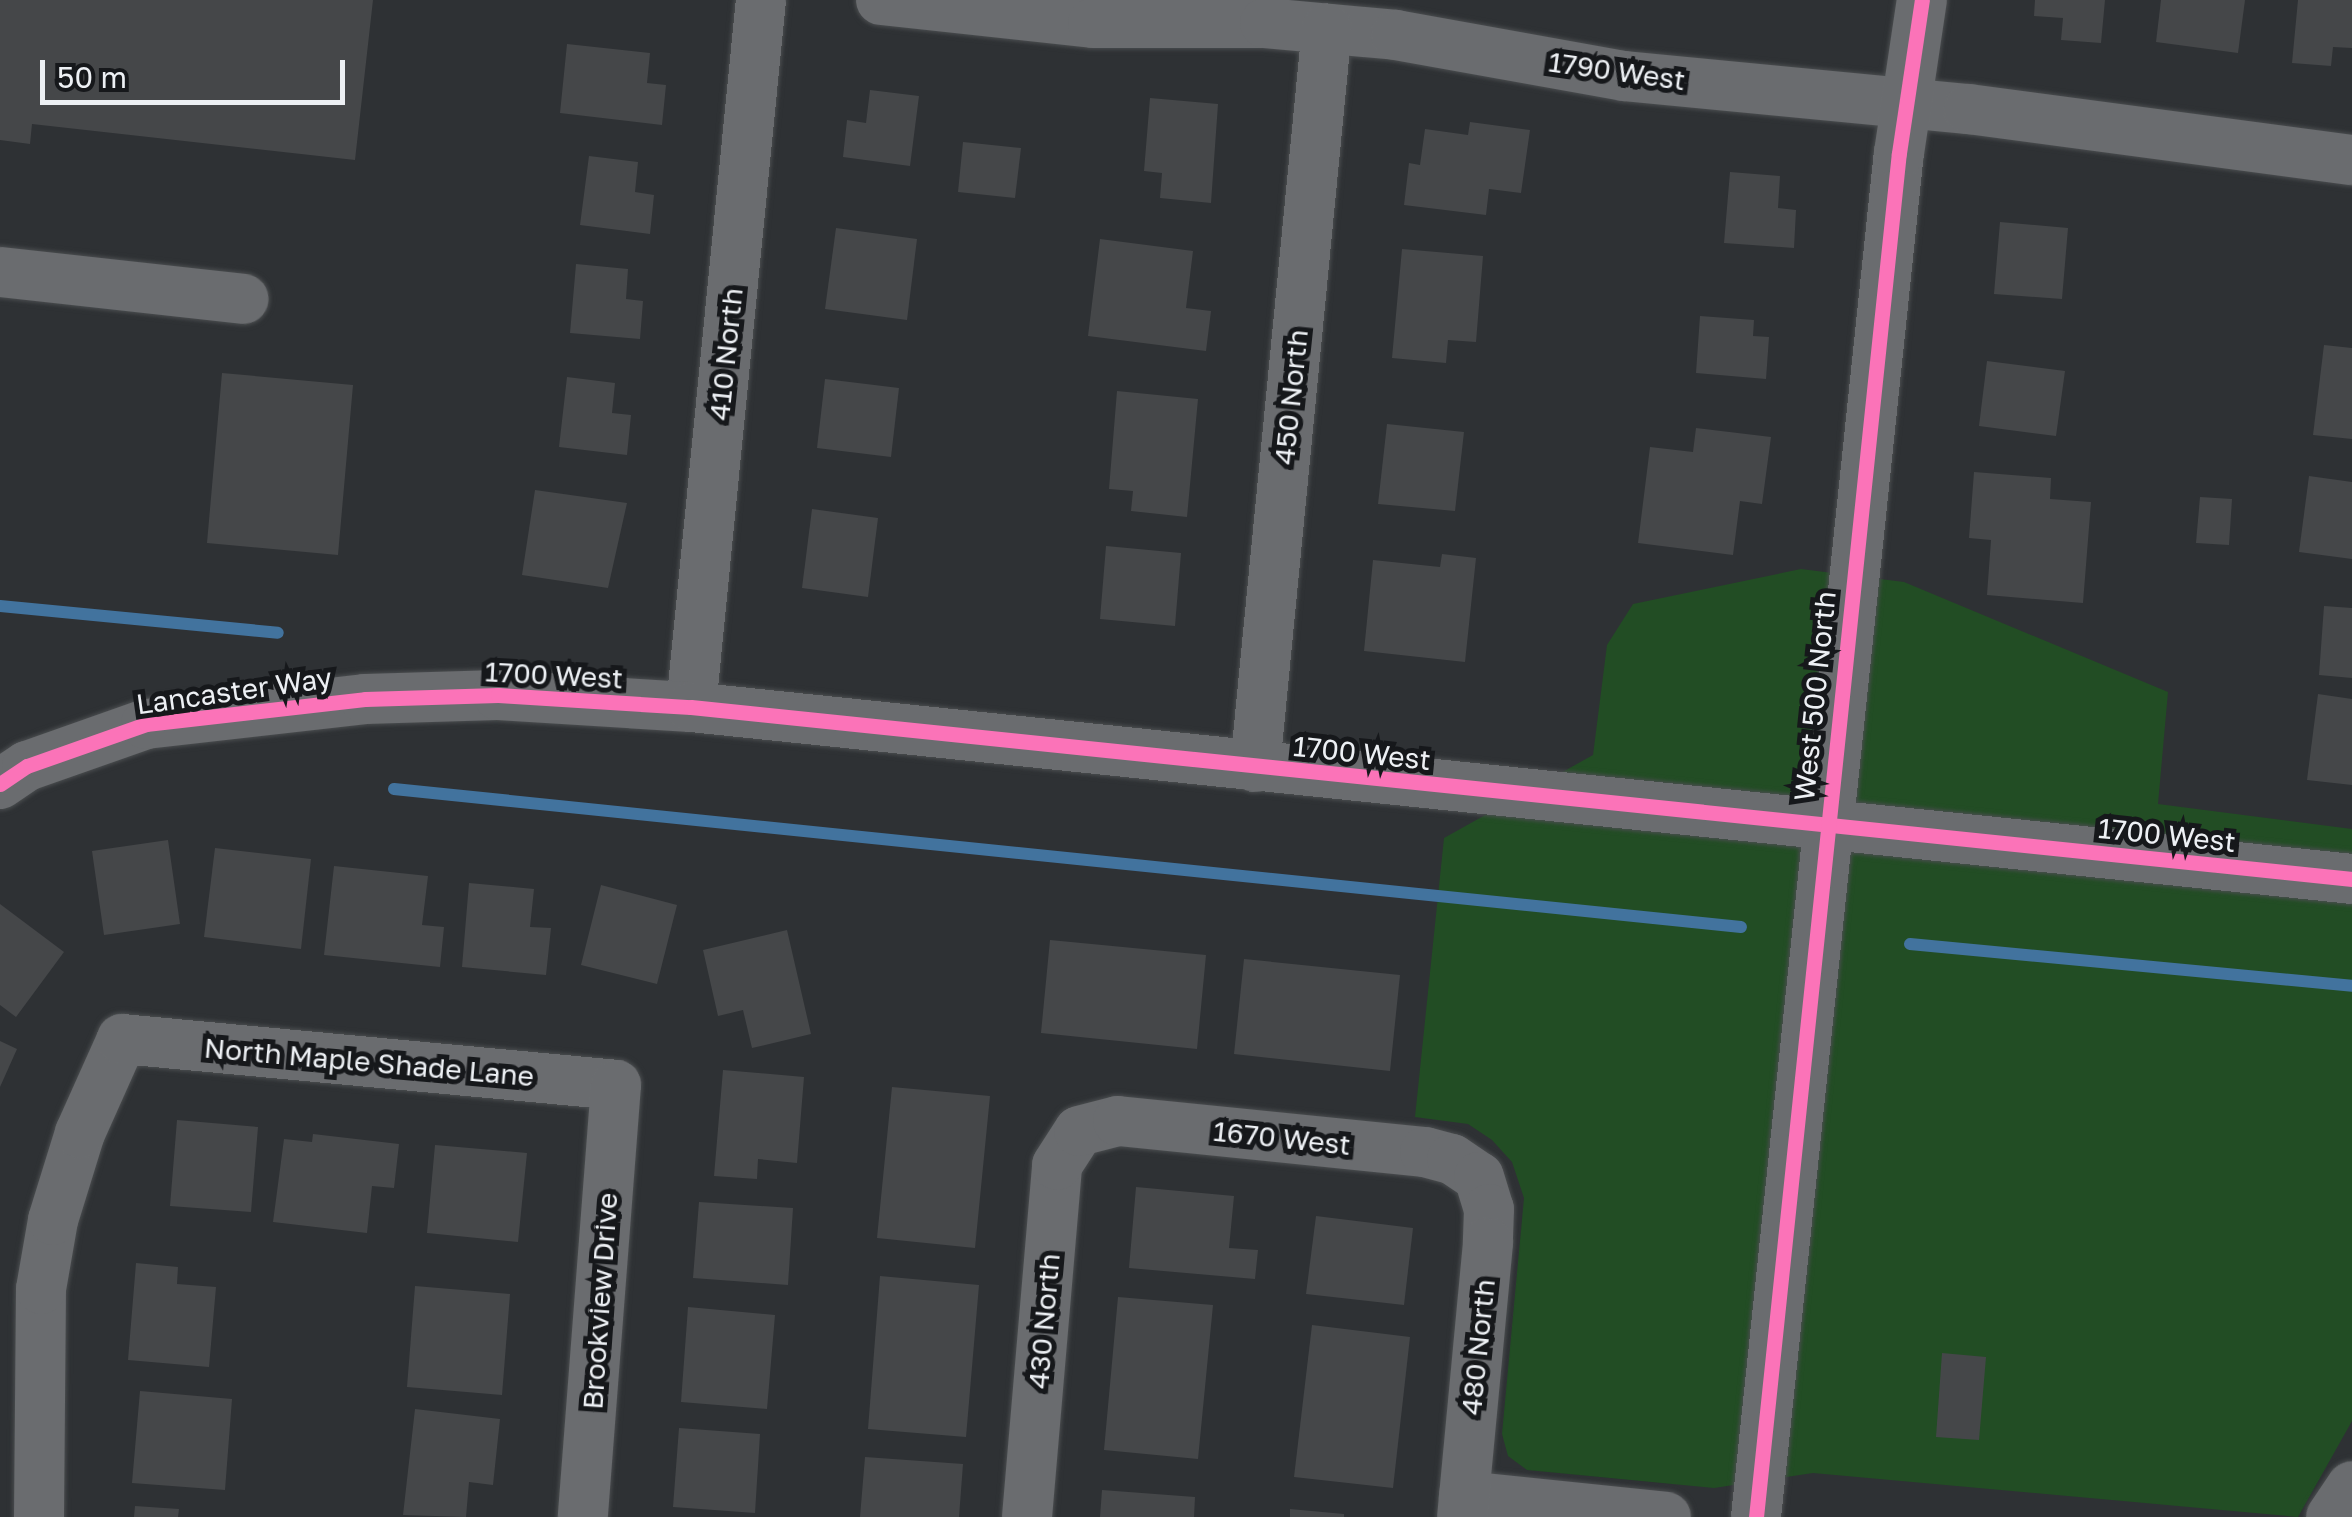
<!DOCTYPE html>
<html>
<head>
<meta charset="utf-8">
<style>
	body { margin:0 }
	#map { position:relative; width:2352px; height:1517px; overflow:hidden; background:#2e3134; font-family:"Golos Text",sans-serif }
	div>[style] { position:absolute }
	.green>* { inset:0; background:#224d24 }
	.stream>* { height:12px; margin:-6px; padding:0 6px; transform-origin:6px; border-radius:6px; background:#42739e }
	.building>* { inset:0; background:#454749 }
	.roads { filter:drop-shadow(0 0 2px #4a4d4f) drop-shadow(0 0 2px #4a4d4f) }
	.minor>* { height:50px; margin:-25px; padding:0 25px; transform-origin:25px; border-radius:25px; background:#6a6c6f }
	.cycleway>* { height:15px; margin:-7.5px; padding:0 7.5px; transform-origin:7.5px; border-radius:7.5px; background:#fb73b8 }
	span { translate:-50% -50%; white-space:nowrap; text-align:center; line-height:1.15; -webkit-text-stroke:10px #16181b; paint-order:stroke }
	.street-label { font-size:28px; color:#edf0f4 }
	.scale { position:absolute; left:40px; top:60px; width:305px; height:45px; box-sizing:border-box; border:5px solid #edf0f4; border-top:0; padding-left:12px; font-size:30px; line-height:35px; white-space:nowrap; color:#edf0f4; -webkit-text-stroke:8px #16181b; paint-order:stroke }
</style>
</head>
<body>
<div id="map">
	<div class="green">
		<div style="clip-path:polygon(1801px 569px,1904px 582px,2168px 692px,2158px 804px,2352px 829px,2352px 1421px,2298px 1517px,1813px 1473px,1714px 1488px,1527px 1470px,1508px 1456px,1502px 1434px,1524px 1198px,1512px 1162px,1492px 1140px,1468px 1124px,1415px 1117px,1444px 838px,1593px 755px,1607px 645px,1633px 604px)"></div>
	</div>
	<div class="stream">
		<div style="left:0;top:606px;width:279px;rotate:5.5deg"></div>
		<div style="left:394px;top:789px;width:1354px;rotate:5.85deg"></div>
		<div style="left:1910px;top:944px;width:444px;rotate:5.4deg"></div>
	</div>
	<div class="building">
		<div style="clip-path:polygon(0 0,373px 0,355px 160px,32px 124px,30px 144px,0 140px)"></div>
		<div style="clip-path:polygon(2035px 0,2105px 0,2101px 43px,2061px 40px,2063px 18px,2034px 16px)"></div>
		<div style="clip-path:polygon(2161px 0,2245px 0,2238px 53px,2156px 42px)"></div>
		<div style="clip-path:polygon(2298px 0,2352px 0,2352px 48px,2333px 47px,2331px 66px,2292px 63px)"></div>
		<div style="clip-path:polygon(567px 44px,650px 53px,647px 83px,666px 85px,662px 125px,560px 113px)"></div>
		<div style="clip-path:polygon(870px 90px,919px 96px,910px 166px,843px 157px,847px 120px,866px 123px)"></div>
		<div style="clip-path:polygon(1150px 98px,1218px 104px,1211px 203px,1160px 198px,1162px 173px,1144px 171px)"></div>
		<div style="clip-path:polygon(1470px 122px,1530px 130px,1521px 193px,1489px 189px,1486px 215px,1404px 205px,1409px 163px,1420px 165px,1425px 129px,1468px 135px)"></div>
		<div style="clip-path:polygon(963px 142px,1021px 148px,1015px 198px,958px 192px)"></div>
		<div style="clip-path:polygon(589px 156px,638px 162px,635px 192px,654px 195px,650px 234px,580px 225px)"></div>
		<div style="clip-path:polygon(1730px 172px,1780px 176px,1778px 208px,1796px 210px,1794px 248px,1724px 243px)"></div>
		<div style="clip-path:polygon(2000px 222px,2068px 228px,2062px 299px,1994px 294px)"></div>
		<div style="clip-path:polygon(836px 228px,917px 239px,907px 320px,825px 309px)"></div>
		<div style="clip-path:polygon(1100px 239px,1193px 251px,1186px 308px,1211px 311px,1206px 351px,1088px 336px)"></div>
		<div style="clip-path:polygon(1402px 249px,1483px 256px,1476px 342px,1448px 340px,1446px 363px,1392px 358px)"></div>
		<div style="clip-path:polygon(576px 264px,628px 269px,626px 299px,643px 301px,640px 339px,570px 333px)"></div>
		<div style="clip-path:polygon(1700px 316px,1754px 320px,1753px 336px,1769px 337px,1766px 379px,1696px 373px)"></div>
		<div style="clip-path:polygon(2324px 345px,2352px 348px,2352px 439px,2313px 435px)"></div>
		<div style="clip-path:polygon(1987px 361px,2065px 371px,2056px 436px,1979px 426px)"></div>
		<div style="clip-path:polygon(222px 373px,353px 385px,338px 555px,207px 543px)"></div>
		<div style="clip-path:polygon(567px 377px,615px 383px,612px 413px,631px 415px,627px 455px,559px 447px)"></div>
		<div style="clip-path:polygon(825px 379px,899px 388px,891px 457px,817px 448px)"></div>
		<div style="clip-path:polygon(1117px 391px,1198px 399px,1187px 517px,1131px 511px,1133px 491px,1109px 489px)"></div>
		<div style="clip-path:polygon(1387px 424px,1464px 432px,1455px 511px,1378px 504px)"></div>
		<div style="clip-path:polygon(1696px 428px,1771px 437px,1762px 504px,1740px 501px,1733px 555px,1638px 543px,1650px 447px,1693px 452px)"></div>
		<div style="clip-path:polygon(1974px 472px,2051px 478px,2050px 499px,2091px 502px,2083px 603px,1987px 595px,1991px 540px,1969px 538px)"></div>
		<div style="clip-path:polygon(2309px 476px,2352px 482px,2352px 559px,2299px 552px)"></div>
		<div style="clip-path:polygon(535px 490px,627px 503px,608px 588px,522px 575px)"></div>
		<div style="clip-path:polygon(2200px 497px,2232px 499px,2229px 545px,2196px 543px)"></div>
		<div style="clip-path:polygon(812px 509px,878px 518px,868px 597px,802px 588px)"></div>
		<div style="clip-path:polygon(1106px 546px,1181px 553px,1175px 626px,1100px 619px)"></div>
		<div style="clip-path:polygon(1442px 554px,1476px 558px,1465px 662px,1364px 651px,1373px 560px,1440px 567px)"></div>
		<div style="clip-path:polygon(2324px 606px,2352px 608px,2352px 678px,2319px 675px)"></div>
		<div style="clip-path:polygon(2318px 694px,2352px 699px,2352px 785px,2307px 780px)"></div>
		<div style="clip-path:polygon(168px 840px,180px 924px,104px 935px,92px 851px)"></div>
		<div style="clip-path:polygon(215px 848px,311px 859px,301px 949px,204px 937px)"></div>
		<div style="clip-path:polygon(334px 866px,428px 876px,422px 925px,444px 927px,440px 967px,324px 955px)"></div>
		<div style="clip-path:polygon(469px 883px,534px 889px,530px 927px,551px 928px,546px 975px,462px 967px)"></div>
		<div style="clip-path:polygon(601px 885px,677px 905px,657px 984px,581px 965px)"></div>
		<div style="clip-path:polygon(0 904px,64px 952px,16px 1017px,0 1005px)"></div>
		<div style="clip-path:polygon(787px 930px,811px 1034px,752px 1048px,743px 1010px,718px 1016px,703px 950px)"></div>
		<div style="clip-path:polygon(1050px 940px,1206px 955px,1197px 1049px,1041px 1033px)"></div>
		<div style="clip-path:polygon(1244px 959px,1400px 975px,1390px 1071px,1234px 1054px)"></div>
		<div style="clip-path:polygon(0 1041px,17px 1049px,0 1087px)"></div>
		<div style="clip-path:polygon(723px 1070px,804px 1077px,797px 1163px,758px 1159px,757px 1179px,714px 1176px)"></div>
		<div style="clip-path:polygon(892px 1087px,990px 1096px,975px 1248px,877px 1238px)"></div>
		<div style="clip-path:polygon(177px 1120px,258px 1127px,251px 1212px,170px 1206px)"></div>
		<div style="clip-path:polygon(313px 1134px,399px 1144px,394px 1188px,372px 1186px,367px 1233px,273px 1222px,284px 1139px,312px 1142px)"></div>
		<div style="clip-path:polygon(435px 1145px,527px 1153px,518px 1242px,427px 1233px)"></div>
		<div style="clip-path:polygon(1136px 1187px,1234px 1196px,1229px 1248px,1258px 1250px,1255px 1279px,1129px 1268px)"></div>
		<div style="clip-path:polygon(699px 1202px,793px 1208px,788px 1285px,693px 1278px)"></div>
		<div style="clip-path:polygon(1316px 1216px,1413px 1228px,1404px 1305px,1306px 1294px)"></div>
		<div style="clip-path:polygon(136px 1263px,178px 1267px,177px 1284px,216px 1287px,209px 1367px,128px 1360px)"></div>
		<div style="clip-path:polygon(880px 1276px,979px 1285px,966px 1437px,868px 1429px)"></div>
		<div style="clip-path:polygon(415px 1286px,510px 1294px,502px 1395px,407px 1387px)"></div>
		<div style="clip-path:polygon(1118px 1297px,1213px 1305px,1198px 1459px,1104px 1450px)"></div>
		<div style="clip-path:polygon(688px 1307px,775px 1315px,767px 1409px,681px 1402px)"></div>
		<div style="clip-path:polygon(1312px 1325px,1410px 1337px,1393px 1488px,1294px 1477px)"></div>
		<div style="clip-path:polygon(1942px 1353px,1986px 1357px,1979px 1440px,1936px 1437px)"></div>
		<div style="clip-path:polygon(140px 1391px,232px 1399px,225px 1490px,132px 1483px)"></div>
		<div style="clip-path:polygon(415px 1409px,500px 1419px,493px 1485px,469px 1482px,466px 1517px,403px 1515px)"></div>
		<div style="clip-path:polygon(679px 1428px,760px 1434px,755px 1513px,673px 1507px)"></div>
		<div style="clip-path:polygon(865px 1457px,963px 1464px,959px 1517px,860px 1517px)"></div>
		<div style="clip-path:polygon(1102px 1490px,1195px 1497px,1194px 1517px,1100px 1517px)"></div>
		<div style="clip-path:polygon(135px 1506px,179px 1509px,178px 1517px,134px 1517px)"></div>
		<div style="clip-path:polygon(1290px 1509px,1344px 1514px,1344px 1517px,1290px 1517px)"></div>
	</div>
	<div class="roads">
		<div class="minor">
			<div style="left:881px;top:0;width:213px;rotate:6.2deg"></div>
			<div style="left:1093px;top:23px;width:172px"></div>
			<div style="left:1265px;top:23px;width:132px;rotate:5.2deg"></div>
			<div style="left:1396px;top:35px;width:232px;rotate:10.2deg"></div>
			<div style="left:1624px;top:76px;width:347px;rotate:5.5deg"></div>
			<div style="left:1969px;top:109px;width:386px;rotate:7.6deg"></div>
			<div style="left:0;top:272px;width:245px;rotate:6.3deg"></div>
			<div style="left:691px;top:707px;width:710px;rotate:-84.35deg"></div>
			<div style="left:1255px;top:767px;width:742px;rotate:-84.44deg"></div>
			<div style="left:0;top:784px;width:32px;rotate:-34deg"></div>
			<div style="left:27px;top:766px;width:126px;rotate:-19.4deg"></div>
			<div style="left:146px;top:724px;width:220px;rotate:-6.5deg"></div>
			<div style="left:365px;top:699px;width:133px;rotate:-1.7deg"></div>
			<div style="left:498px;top:695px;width:193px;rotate:3.6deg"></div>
			<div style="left:691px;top:707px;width:1670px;rotate:5.91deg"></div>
			<div style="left:1464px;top:1496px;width:203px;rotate:5.9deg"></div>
			<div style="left:39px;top:1517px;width:228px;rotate:-89.5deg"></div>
			<div style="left:41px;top:1289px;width:70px;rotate:-80.1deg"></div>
			<div style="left:53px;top:1220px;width:91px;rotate:-72.8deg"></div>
			<div style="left:80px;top:1133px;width:103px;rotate:-65.9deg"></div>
			<div style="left:122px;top:1039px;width:496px;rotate:5.3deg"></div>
			<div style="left:616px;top:1085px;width:433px;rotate:94.4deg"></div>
			<div style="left:1027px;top:1517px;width:353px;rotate:-85.1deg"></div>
			<div style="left:1057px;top:1165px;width:40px;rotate:-57.1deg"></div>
			<div style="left:1079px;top:1131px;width:40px;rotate:-14.4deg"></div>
			<div style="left:1118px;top:1121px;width:309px;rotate:5.8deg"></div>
			<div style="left:1425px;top:1152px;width:28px;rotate:15deg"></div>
			<div style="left:1452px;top:1159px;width:32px;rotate:34deg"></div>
			<div style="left:1479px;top:1177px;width:34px;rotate:73deg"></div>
			<div style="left:1489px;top:1209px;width:34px;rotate:92deg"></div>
			<div style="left:1488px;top:1243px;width:275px;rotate:95.4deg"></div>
			<div style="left:1756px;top:1517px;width:1371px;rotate:-84.02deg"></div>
			<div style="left:1899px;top:153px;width:155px;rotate:-81.5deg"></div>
			<div style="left:2331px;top:1517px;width:37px;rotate:-56deg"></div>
		</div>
	</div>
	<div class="cycleway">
		<div style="left:0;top:784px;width:32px;rotate:-34deg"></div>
		<div style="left:27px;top:766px;width:126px;rotate:-19.4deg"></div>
		<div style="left:146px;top:724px;width:220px;rotate:-6.5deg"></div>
		<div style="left:365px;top:699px;width:133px;rotate:-1.7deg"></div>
		<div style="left:498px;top:695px;width:193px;rotate:3.6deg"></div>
		<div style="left:691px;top:707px;width:1670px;rotate:5.91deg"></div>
		<div style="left:1756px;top:1517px;width:1371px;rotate:-84.02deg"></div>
		<div style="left:1899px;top:153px;width:155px;rotate:-81.5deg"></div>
	</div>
	<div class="street-label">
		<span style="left:1617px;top:71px;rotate:8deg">1790 West</span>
		<span style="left:726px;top:354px;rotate:-84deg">410 North</span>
		<span style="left:1291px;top:397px;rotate:-84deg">450 North</span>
		<span style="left:554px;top:675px;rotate:3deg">1700 West</span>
		<span style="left:234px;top:691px;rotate:-8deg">Lancaster Way</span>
		<span style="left:1815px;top:696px;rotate:-84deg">West 500 North</span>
		<span style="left:1362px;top:753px;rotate:6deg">1700 West</span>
		<span style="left:2167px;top:835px;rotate:6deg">1700 West</span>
		<span style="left:369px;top:1062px;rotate:5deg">North Maple Shade Lane</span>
		<span style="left:1282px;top:1138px;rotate:6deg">1670 West</span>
		<span style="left:600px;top:1301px;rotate:-86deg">Brookview Drive</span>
		<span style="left:1044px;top:1321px;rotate:-85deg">430 North</span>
		<span style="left:1478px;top:1347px;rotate:-84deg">480 North</span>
	</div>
	<div class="scale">50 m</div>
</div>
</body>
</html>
